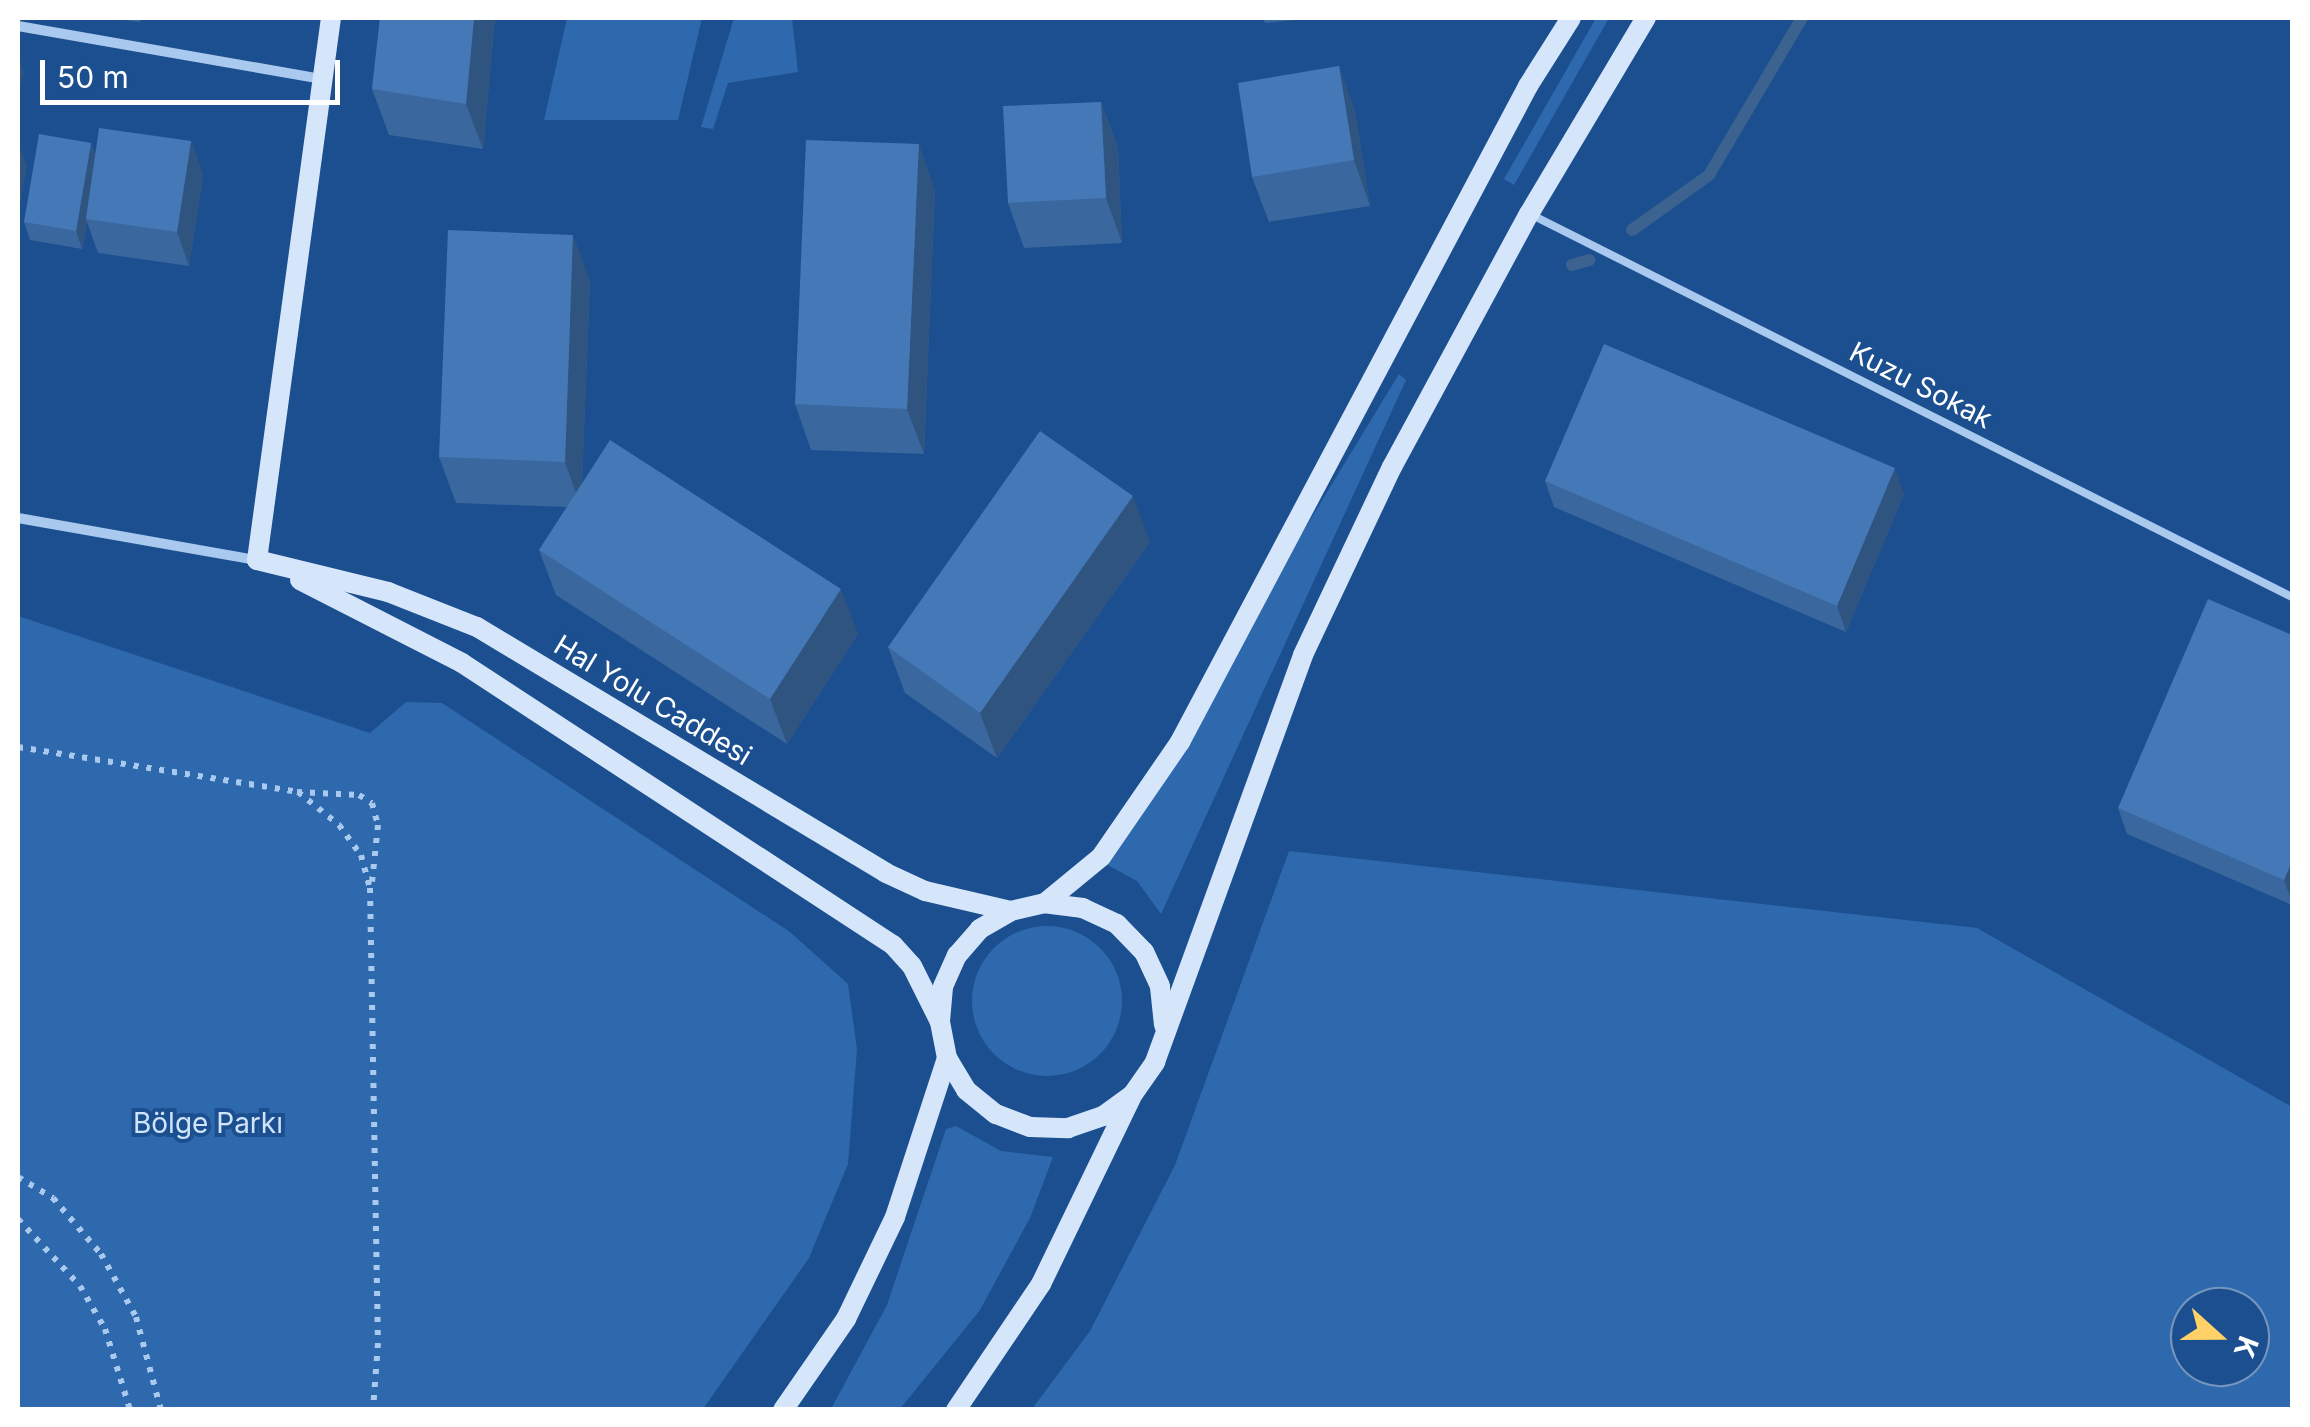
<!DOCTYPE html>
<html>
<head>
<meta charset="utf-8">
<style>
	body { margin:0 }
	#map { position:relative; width:2310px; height:1427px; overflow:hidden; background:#1b4f8f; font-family:Inter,sans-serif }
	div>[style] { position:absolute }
	.green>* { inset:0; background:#2e69ad }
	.round { border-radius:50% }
	.stream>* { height:12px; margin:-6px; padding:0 6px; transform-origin:6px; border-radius:6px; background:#3c6290 }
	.path>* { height:6px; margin-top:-3px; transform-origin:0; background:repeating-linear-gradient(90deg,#a9c9ee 0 5px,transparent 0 13px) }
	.lane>* { height:8px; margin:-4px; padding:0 4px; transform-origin:4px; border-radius:4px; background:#a9c9ee }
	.street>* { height:10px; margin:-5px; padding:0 5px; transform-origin:5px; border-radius:5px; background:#a9c9ee }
	.secondary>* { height:20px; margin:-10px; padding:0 10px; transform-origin:10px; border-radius:10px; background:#d6e6fa }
	.wall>* { inset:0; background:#3a679d }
	.shaded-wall>* { inset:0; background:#305480 }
	.building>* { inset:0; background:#4478b7 }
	span { translate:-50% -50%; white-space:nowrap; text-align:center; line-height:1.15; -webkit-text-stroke:8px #1b4f8f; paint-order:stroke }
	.street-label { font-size:28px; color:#fff }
	.park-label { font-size:28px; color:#cfe3fa }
	.frame { position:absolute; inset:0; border:20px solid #fff; pointer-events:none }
	.north { position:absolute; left:2170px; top:1287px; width:100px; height:100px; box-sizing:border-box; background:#1b4f8f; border:2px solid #7695bc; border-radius:50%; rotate:111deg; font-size:28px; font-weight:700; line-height:40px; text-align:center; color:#fff }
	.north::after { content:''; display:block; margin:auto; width:35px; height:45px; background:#ffd166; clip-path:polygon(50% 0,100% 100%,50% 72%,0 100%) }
	.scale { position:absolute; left:40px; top:60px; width:300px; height:45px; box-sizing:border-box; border:5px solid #fff; border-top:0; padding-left:12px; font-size:30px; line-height:35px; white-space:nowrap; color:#fff; -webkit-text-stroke:8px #1b4f8f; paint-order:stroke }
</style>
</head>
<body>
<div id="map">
	<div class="green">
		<div style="clip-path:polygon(567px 18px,702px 18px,678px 120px,544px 120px)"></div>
		<div style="clip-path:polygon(734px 18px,792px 18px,798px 72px,728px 83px,713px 129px,701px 127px)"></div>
		<div style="clip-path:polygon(1596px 18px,1609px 18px,1514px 185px,1504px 179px)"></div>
		<div style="clip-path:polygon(1399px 374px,1406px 380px,1161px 914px,1137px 881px,1102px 862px)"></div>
		<div style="clip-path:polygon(18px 616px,370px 733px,406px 702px,442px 703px,790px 932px,848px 984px,857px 1049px,848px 1164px,809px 1258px,703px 1409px,18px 1409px)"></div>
		<div style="clip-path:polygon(evenodd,1289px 851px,1977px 928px,2292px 1107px,2292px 1409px,1032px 1409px,1090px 1331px,1175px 1165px,1289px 851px,2190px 1307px,2250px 1307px,2250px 1367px,2190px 1367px,2190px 1307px)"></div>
		<div class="round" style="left:972px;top:926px;width:150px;height:150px"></div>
		<div style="clip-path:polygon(956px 1126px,1001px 1151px,1053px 1157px,1030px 1218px,980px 1310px,900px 1409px,831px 1409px,887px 1305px,946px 1129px)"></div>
	</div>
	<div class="stream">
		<div style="left:1632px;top:230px;width:95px;rotate:-35.5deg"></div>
		<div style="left:1709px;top:175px;width:182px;rotate:-59.4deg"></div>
		<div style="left:1572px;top:265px;width:18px;rotate:-16deg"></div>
	</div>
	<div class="path">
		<div style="left:18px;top:747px;width:284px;rotate:9.1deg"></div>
		<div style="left:298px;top:792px;width:53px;rotate:38.8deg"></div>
		<div style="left:339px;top:825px;width:37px;rotate:54deg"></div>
		<div style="left:361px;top:855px;width:34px;rotate:75deg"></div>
		<div style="left:370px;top:888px;width:455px;rotate:89deg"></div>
		<div style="left:378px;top:1343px;width:67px;rotate:94.3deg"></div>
		<div style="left:297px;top:792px;width:62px;rotate:2.8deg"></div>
		<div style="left:359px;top:795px;width:15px;rotate:32deg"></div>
		<div style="left:372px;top:803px;width:23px;rotate:75deg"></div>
		<div style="left:378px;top:825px;width:57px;rotate:96deg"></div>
		<div style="left:18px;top:1177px;width:41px;rotate:31deg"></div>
		<div style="left:53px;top:1198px;width:74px;rotate:49.4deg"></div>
		<div style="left:101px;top:1254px;width:72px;rotate:60.9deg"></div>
		<div style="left:136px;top:1317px;width:96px;rotate:75deg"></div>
		<div style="left:18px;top:1219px;width:91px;rotate:47.2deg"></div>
		<div style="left:80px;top:1286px;width:50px;rotate:59.8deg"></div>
		<div style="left:105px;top:1329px;width:85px;rotate:72.8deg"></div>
	</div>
	<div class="lane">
		<div style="left:1532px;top:215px;width:851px;rotate:26.69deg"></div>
	</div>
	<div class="street">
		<div style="left:18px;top:26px;width:309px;rotate:9.9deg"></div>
		<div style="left:18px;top:518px;width:243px;rotate:10deg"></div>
	</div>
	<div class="secondary">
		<div style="left:257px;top:560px;width:135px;rotate:13.7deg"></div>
		<div style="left:388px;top:592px;width:96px;rotate:21.5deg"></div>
		<div style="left:477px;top:627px;width:477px;rotate:31deg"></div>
		<div style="left:886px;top:873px;width:43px;rotate:24.8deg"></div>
		<div style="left:925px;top:891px;width:88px;rotate:13.1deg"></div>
		<div style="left:257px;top:560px;width:547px;rotate:-82.23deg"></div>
		<div style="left:300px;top:580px;width:182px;rotate:27.1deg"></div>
		<div style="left:462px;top:663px;width:515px;rotate:33.2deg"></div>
		<div style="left:893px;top:945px;width:28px;rotate:48deg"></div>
		<div style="left:912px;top:966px;width:60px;rotate:63.4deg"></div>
		<div style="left:1045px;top:903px;width:72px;rotate:-39.4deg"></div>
		<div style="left:1101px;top:857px;width:140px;rotate:-55.5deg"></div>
		<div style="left:1180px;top:742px;width:743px;rotate:-62.05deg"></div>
		<div style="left:1528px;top:86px;width:80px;rotate:-57.7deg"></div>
		<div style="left:1164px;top:1025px;width:39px;rotate:-96deg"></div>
		<div style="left:1160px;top:986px;width:38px;rotate:-115deg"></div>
		<div style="left:1144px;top:952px;width:39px;rotate:-134deg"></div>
		<div style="left:1117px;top:924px;width:38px;rotate:-155deg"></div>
		<div style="left:1083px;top:908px;width:38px;rotate:-173deg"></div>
		<div style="left:1045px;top:903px;width:35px;rotate:167deg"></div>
		<div style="left:1011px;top:911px;width:36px;rotate:150deg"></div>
		<div style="left:980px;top:929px;width:35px;rotate:131deg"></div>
		<div style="left:957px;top:955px;width:35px;rotate:114deg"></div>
		<div style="left:943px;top:987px;width:35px;rotate:95deg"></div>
		<div style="left:940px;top:1022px;width:37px;rotate:79deg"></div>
		<div style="left:947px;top:1058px;width:37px;rotate:59deg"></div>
		<div style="left:966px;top:1090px;width:38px;rotate:39deg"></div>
		<div style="left:996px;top:1114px;width:36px;rotate:21deg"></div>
		<div style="left:1030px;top:1127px;width:38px;rotate:2deg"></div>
		<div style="left:1068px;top:1128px;width:37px;rotate:-19deg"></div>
		<div style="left:1103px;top:1116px;width:37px;rotate:-36deg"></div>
		<div style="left:1133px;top:1094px;width:39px;rotate:-55deg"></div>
		<div style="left:1155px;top:1062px;width:433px;rotate:-70deg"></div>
		<div style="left:1303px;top:655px;width:208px;rotate:-64.7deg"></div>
		<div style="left:1392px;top:467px;width:288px;rotate:-61.6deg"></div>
		<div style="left:1529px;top:214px;width:228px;rotate:-59.2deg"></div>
		<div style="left:783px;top:1410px;width:111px;rotate:-55.3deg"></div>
		<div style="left:846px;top:1319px;width:113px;rotate:-64.3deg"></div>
		<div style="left:895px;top:1217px;width:167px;rotate:-71.9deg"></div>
		<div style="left:956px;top:1410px;width:152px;rotate:-56deg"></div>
		<div style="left:1041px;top:1284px;width:207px;rotate:-64.2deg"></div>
	</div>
	<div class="wall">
		<div style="clip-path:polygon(108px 18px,141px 18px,140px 22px)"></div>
		<div style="clip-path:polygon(380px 18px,495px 18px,483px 149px,389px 135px,372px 89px)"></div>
		<div style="clip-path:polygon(1263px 18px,1315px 18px,1265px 23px)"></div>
		<div style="clip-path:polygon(1339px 66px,1355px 112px,1370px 206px,1269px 222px,1252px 177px)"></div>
		<div style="clip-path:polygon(1101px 102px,1118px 148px,1122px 243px,1024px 248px,1008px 203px)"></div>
		<div style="clip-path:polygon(191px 141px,203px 175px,189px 266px,98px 253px,87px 222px,82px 249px,30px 240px,24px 222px,91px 143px,95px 154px)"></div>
		<div style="clip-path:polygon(935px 190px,924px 454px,811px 450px,795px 404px)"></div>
		<div style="clip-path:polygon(590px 280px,582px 482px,858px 634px,787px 744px,556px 595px,539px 550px,567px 507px,456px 503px,439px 457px)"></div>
		<div style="clip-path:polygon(1545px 481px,1904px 494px,1846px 632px,1554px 507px)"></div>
		<div style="clip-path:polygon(1150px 542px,997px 758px,905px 693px,888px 647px)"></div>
		<div style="clip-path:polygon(2292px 635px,2292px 905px,2127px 834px,2118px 808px)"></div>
	</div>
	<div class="shaded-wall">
		<div style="clip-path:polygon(474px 18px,495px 18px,483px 149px,466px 104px)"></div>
		<div style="clip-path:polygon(18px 55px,24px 73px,18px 94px)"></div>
		<div style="clip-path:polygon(1339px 66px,1355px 112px,1370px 206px,1354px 160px)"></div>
		<div style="clip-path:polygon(1101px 102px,1118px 148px,1122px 243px,1106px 198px)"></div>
		<div style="clip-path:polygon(191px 141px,203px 175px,189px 266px,177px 232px)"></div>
		<div style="clip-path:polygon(91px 143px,97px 161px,86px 219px,87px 222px,82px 249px,76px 231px)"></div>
		<div style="clip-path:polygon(919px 144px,935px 190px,924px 454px,907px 409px)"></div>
		<div style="clip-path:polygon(21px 148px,27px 166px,18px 216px,18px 165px)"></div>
		<div style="clip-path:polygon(573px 235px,590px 280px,581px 507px,565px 462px)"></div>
		<div style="clip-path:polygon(1895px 468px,1904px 494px,1846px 632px,1837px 606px)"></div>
		<div style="clip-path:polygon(1133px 496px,1150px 542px,997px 758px,980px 713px)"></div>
		<div style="clip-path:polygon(841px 589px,858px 634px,787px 744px,770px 699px)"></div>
		<div style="clip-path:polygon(2292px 861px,2292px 902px,2284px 880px)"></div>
	</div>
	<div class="building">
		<div style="clip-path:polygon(380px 18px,474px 18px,466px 104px,372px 89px)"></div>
		<div style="clip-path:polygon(1339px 66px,1354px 160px,1252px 177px,1238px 83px)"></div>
		<div style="clip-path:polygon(1101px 102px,1106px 198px,1008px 203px,1003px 106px)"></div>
		<div style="clip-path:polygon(99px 128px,191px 141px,177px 232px,86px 219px)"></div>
		<div style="clip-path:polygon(39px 134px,91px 143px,76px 231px,24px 222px)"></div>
		<div style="clip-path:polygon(806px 140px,919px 144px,907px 409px,795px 404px)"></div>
		<div style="clip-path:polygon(448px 230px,573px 235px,565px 462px,439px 457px)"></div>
		<div style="clip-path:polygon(1604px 344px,1895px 468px,1837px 606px,1545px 481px)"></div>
		<div style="clip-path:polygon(1040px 431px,1133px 496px,980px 713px,888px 647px)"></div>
		<div style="clip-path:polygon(610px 440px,841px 589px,770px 699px,539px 550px)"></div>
		<div style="clip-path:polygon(2208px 599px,2292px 635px,2292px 861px,2284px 880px,2118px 808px)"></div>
	</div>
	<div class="street-label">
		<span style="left:1921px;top:385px;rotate:27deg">Kuzu Sokak</span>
		<span style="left:653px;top:700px;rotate:31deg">Hal Yolu Caddesi</span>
	</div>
	<div class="park-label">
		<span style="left:208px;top:1123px">Bölge Parkı</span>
	</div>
	<div class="frame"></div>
	<div class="north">K</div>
	<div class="scale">50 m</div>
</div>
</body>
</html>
